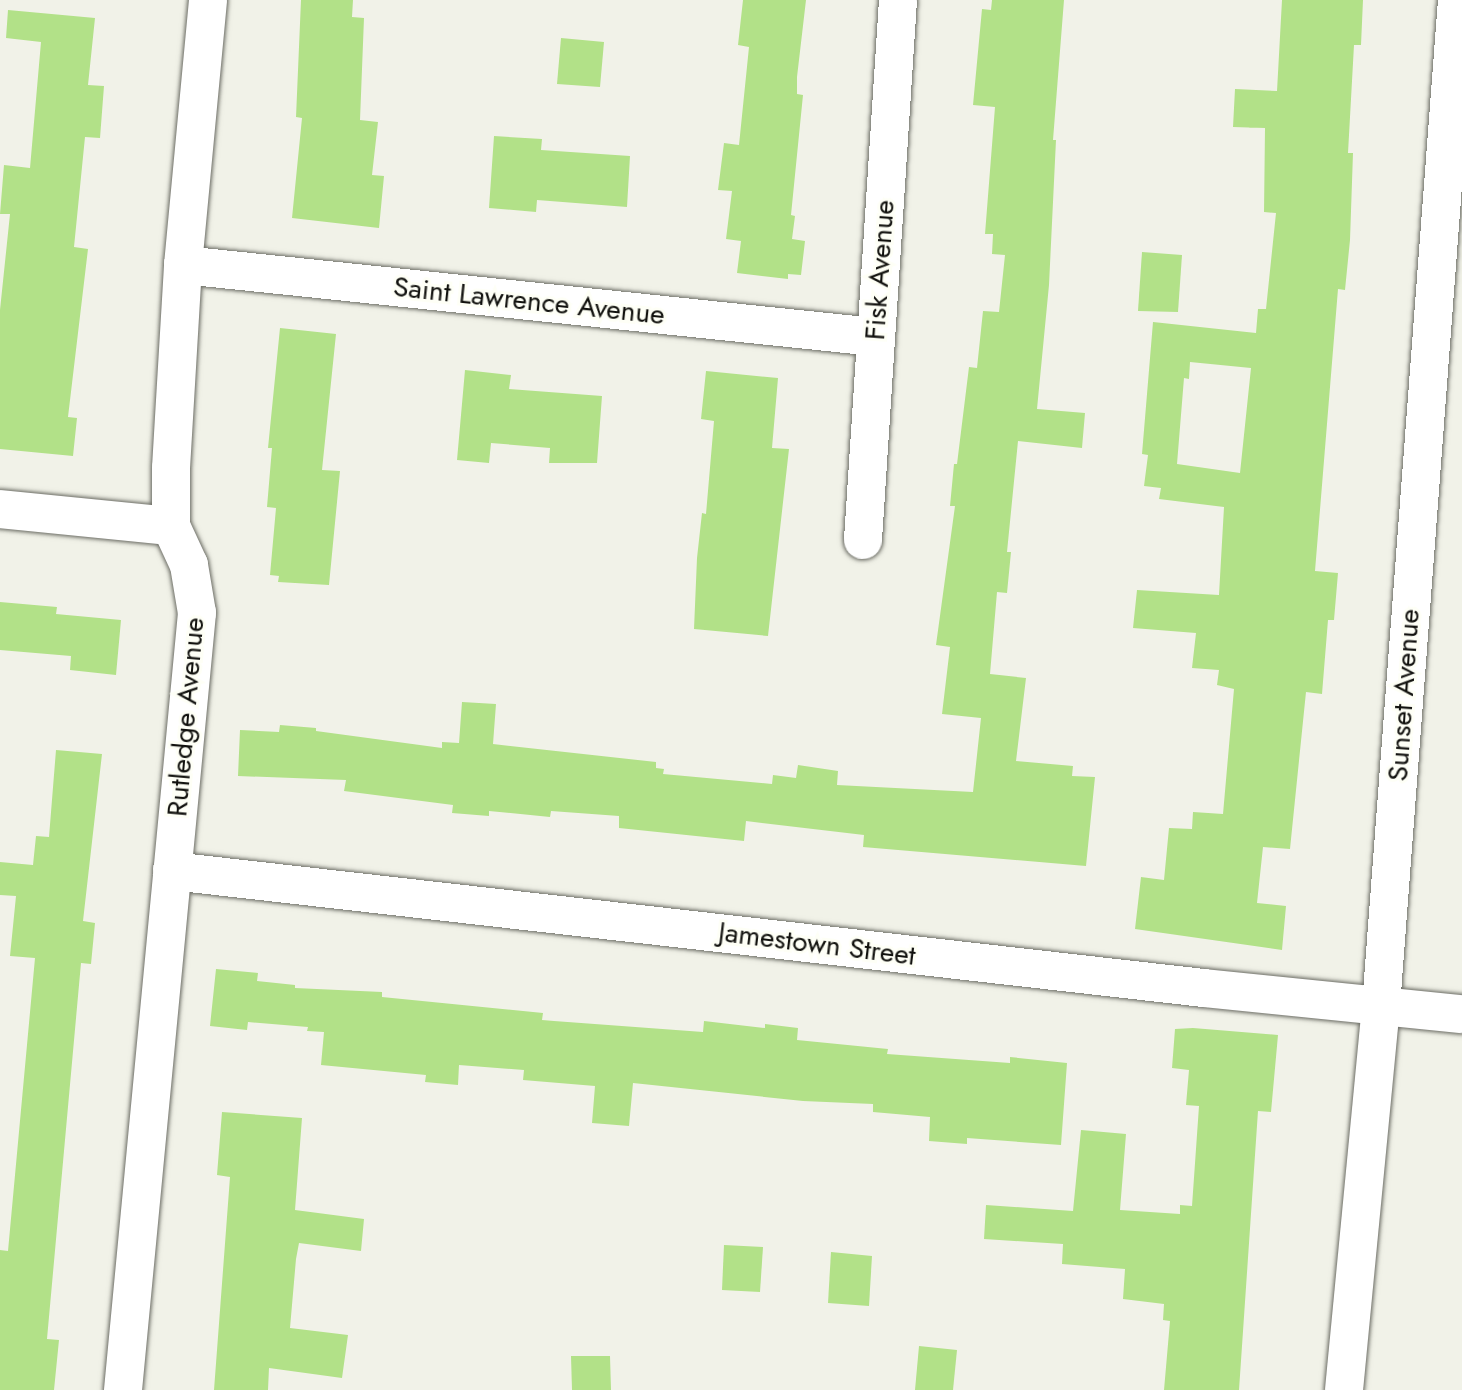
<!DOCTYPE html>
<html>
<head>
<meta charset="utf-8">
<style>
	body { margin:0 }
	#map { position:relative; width:1462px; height:1390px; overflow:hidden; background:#f1f2e8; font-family:Jost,sans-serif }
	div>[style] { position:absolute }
	.building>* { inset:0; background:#b2e188 }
	.roads { filter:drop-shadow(0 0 2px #6c6d65) drop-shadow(0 0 2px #6c6d65) }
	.street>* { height:38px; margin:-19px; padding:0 19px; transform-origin:19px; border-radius:19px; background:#fff }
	span { translate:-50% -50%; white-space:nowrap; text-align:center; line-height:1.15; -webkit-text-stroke:6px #fefff6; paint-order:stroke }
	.street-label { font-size:28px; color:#11110e }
</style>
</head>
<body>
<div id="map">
	<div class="building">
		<div style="clip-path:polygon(301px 0,353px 0,352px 17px,364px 18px,360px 120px,378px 122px,372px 175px,384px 176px,379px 228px,292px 218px,302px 118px,296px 117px)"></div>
		<div style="clip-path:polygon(743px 0,806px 0,797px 77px,797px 94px,803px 95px,791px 215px,795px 216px,792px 239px,805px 241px,801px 275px,788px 274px,788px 279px,737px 273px,741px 241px,726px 239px,732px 191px,718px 190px,724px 143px,739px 145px,749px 47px,738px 45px)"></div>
		<div style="clip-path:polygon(992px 0,1064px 0,1053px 140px,1056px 140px,1049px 285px,1037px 409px,1085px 413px,1082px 448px,1018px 441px,1007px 552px,1011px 552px,1007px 593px,997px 592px,990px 674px,1026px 678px,1016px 761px,1073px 766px,1072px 776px,1095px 777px,1086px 866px,863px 847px,864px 835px,746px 821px,744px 841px,619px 828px,619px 816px,551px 811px,550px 817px,489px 811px,489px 816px,452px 813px,453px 805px,344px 791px,346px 780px,238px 776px,240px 730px,279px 732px,280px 725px,316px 728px,316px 731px,442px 748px,442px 742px,459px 743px,462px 702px,496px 704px,493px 744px,656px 762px,656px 768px,664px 769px,663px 774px,772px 784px,773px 775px,796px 778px,798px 765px,838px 771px,837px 785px,973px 792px,981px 718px,942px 714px,950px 647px,936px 645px,955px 506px,950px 506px,954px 464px,957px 464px,969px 367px,977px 368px,983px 311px,999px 312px,1005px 255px,992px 254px,993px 234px,985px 234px,995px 107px,973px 105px,982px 9px,991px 10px)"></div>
		<div style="clip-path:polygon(evenodd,1282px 0,1363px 0,1361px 45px,1354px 45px,1348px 153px,1353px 153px,1350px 240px,1345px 290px,1338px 289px,1315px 571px,1338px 573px,1334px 620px,1328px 620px,1322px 694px,1306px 692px,1290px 849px,1263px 847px,1257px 903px,1286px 906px,1282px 950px,1135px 929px,1141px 877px,1164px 880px,1169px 828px,1192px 829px,1193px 812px,1223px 814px,1234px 689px,1217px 685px,1219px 670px,1192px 668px,1196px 633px,1133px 628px,1137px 590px,1219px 595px,1224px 507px,1159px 499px,1161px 488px,1144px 486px,1148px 455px,1142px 454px,1153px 322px,1256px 333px,1258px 309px,1266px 309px,1276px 213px,1264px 212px,1265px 128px,1233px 127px,1235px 89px,1277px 91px,1282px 0,1190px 362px,1251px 368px,1240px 473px,1177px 464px,1184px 378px,1189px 379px,1190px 362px)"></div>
		<div style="clip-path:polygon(8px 10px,95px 18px,88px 85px,104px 86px,100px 138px,85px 137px,74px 247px,88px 249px,68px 417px,77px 418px,73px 456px,0 449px,0 310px,10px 214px,0 214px,4px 165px,30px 168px,41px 42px,6px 38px)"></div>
		<div style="clip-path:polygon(561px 38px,604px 42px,600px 87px,557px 84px)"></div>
		<div style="clip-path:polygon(494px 136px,542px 139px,541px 150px,630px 156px,627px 207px,537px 200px,536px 212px,489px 208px)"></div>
		<div style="clip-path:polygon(1142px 252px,1182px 255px,1178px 312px,1138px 311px)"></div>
		<div style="clip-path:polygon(280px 328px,336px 334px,322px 470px,340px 471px,329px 585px,278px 582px,279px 576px,270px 575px,276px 508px,267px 507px,272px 448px,268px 448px)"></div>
		<div style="clip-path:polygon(465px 370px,511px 375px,509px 389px,602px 396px,597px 463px,549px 463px,550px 448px,491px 443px,489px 463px,457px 460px)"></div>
		<div style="clip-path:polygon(706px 371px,778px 378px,772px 448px,789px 449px,768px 636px,694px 629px,697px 558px,702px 513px,706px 514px,714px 421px,701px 419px)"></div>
		<div style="clip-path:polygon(0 602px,57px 607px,56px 614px,121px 620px,116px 675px,70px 670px,71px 656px,0 650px)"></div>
		<div style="clip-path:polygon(56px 750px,102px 754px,83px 921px,95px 923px,91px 964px,81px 963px,47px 1339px,59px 1340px,54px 1390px,0 1390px,0 1250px,8px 1251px,35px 958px,10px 956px,16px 896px,0 895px,0 862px,33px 865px,36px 836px,49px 837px)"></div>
		<div style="clip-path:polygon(216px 969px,258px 973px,257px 981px,295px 985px,295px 988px,382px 992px,382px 997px,543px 1013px,542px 1020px,554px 1021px,703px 1032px,704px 1021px,765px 1028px,765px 1024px,798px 1028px,797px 1040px,888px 1049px,887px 1054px,1010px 1063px,1010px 1057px,1067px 1063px,1061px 1145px,967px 1138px,967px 1144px,929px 1141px,930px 1117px,873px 1112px,873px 1104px,803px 1101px,633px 1083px,629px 1126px,592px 1123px,595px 1086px,523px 1080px,524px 1070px,459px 1065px,458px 1085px,425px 1082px,426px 1075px,321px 1065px,324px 1032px,307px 1031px,308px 1027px,248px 1022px,247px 1030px,210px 1026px)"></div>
		<div style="clip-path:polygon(1193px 1028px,1278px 1035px,1271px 1112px,1258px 1111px,1239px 1390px,1164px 1390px,1170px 1321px,1163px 1320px,1164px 1304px,1123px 1299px,1125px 1269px,1062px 1264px,1063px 1244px,984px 1239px,986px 1205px,1073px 1211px,1081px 1130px,1126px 1134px,1120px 1210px,1180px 1214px,1180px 1205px,1192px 1206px,1199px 1106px,1186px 1105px,1189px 1070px,1172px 1068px,1175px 1029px)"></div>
		<div style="clip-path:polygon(222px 1112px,302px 1118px,295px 1210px,364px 1219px,361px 1251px,299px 1243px,296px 1259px,290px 1328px,348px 1335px,342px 1378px,269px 1368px,268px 1390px,214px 1390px,230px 1177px,217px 1175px)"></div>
		<div style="clip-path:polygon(724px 1245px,763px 1247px,760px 1292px,722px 1290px)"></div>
		<div style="clip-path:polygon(831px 1252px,872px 1256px,869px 1306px,828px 1303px)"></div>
		<div style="clip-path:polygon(919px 1346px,957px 1350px,953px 1390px,915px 1390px)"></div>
		<div style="clip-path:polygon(571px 1356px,610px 1356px,611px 1390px,572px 1390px)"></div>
	</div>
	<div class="roads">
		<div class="street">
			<div style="left:183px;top:265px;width:696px;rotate:5.94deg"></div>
			<div style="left:0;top:509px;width:172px;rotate:5.7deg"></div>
			<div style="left:863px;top:540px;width:541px;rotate:-86.29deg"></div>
			<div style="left:172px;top:871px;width:1039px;rotate:6.47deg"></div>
			<div style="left:1204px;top:988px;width:259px;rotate:5.8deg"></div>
			<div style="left:123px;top:1390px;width:781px;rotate:-84.56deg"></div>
			<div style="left:197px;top:613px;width:49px;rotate:-99.5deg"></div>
			<div style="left:189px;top:565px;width:43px;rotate:-114.8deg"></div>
			<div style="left:171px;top:526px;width:58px;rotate:-90deg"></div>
			<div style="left:171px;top:468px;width:203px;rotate:-86.6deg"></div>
			<div style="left:183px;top:265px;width:266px;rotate:-84.6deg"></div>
			<div style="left:1344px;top:1390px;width:386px;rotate:-84.5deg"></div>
			<div style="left:1381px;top:1006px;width:1009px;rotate:-85.68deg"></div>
		</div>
	</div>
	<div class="street-label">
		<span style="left:880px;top:270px;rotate:-86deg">Fisk Avenue</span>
		<span style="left:529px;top:301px;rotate:6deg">Saint Lawrence Avenue</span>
		<span style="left:1404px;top:695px;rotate:-86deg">Sunset Avenue</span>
		<span style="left:186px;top:717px;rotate:-85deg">Rutledge Avenue</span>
		<span style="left:817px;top:944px;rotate:7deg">Jamestown Street</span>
	</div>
</div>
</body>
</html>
